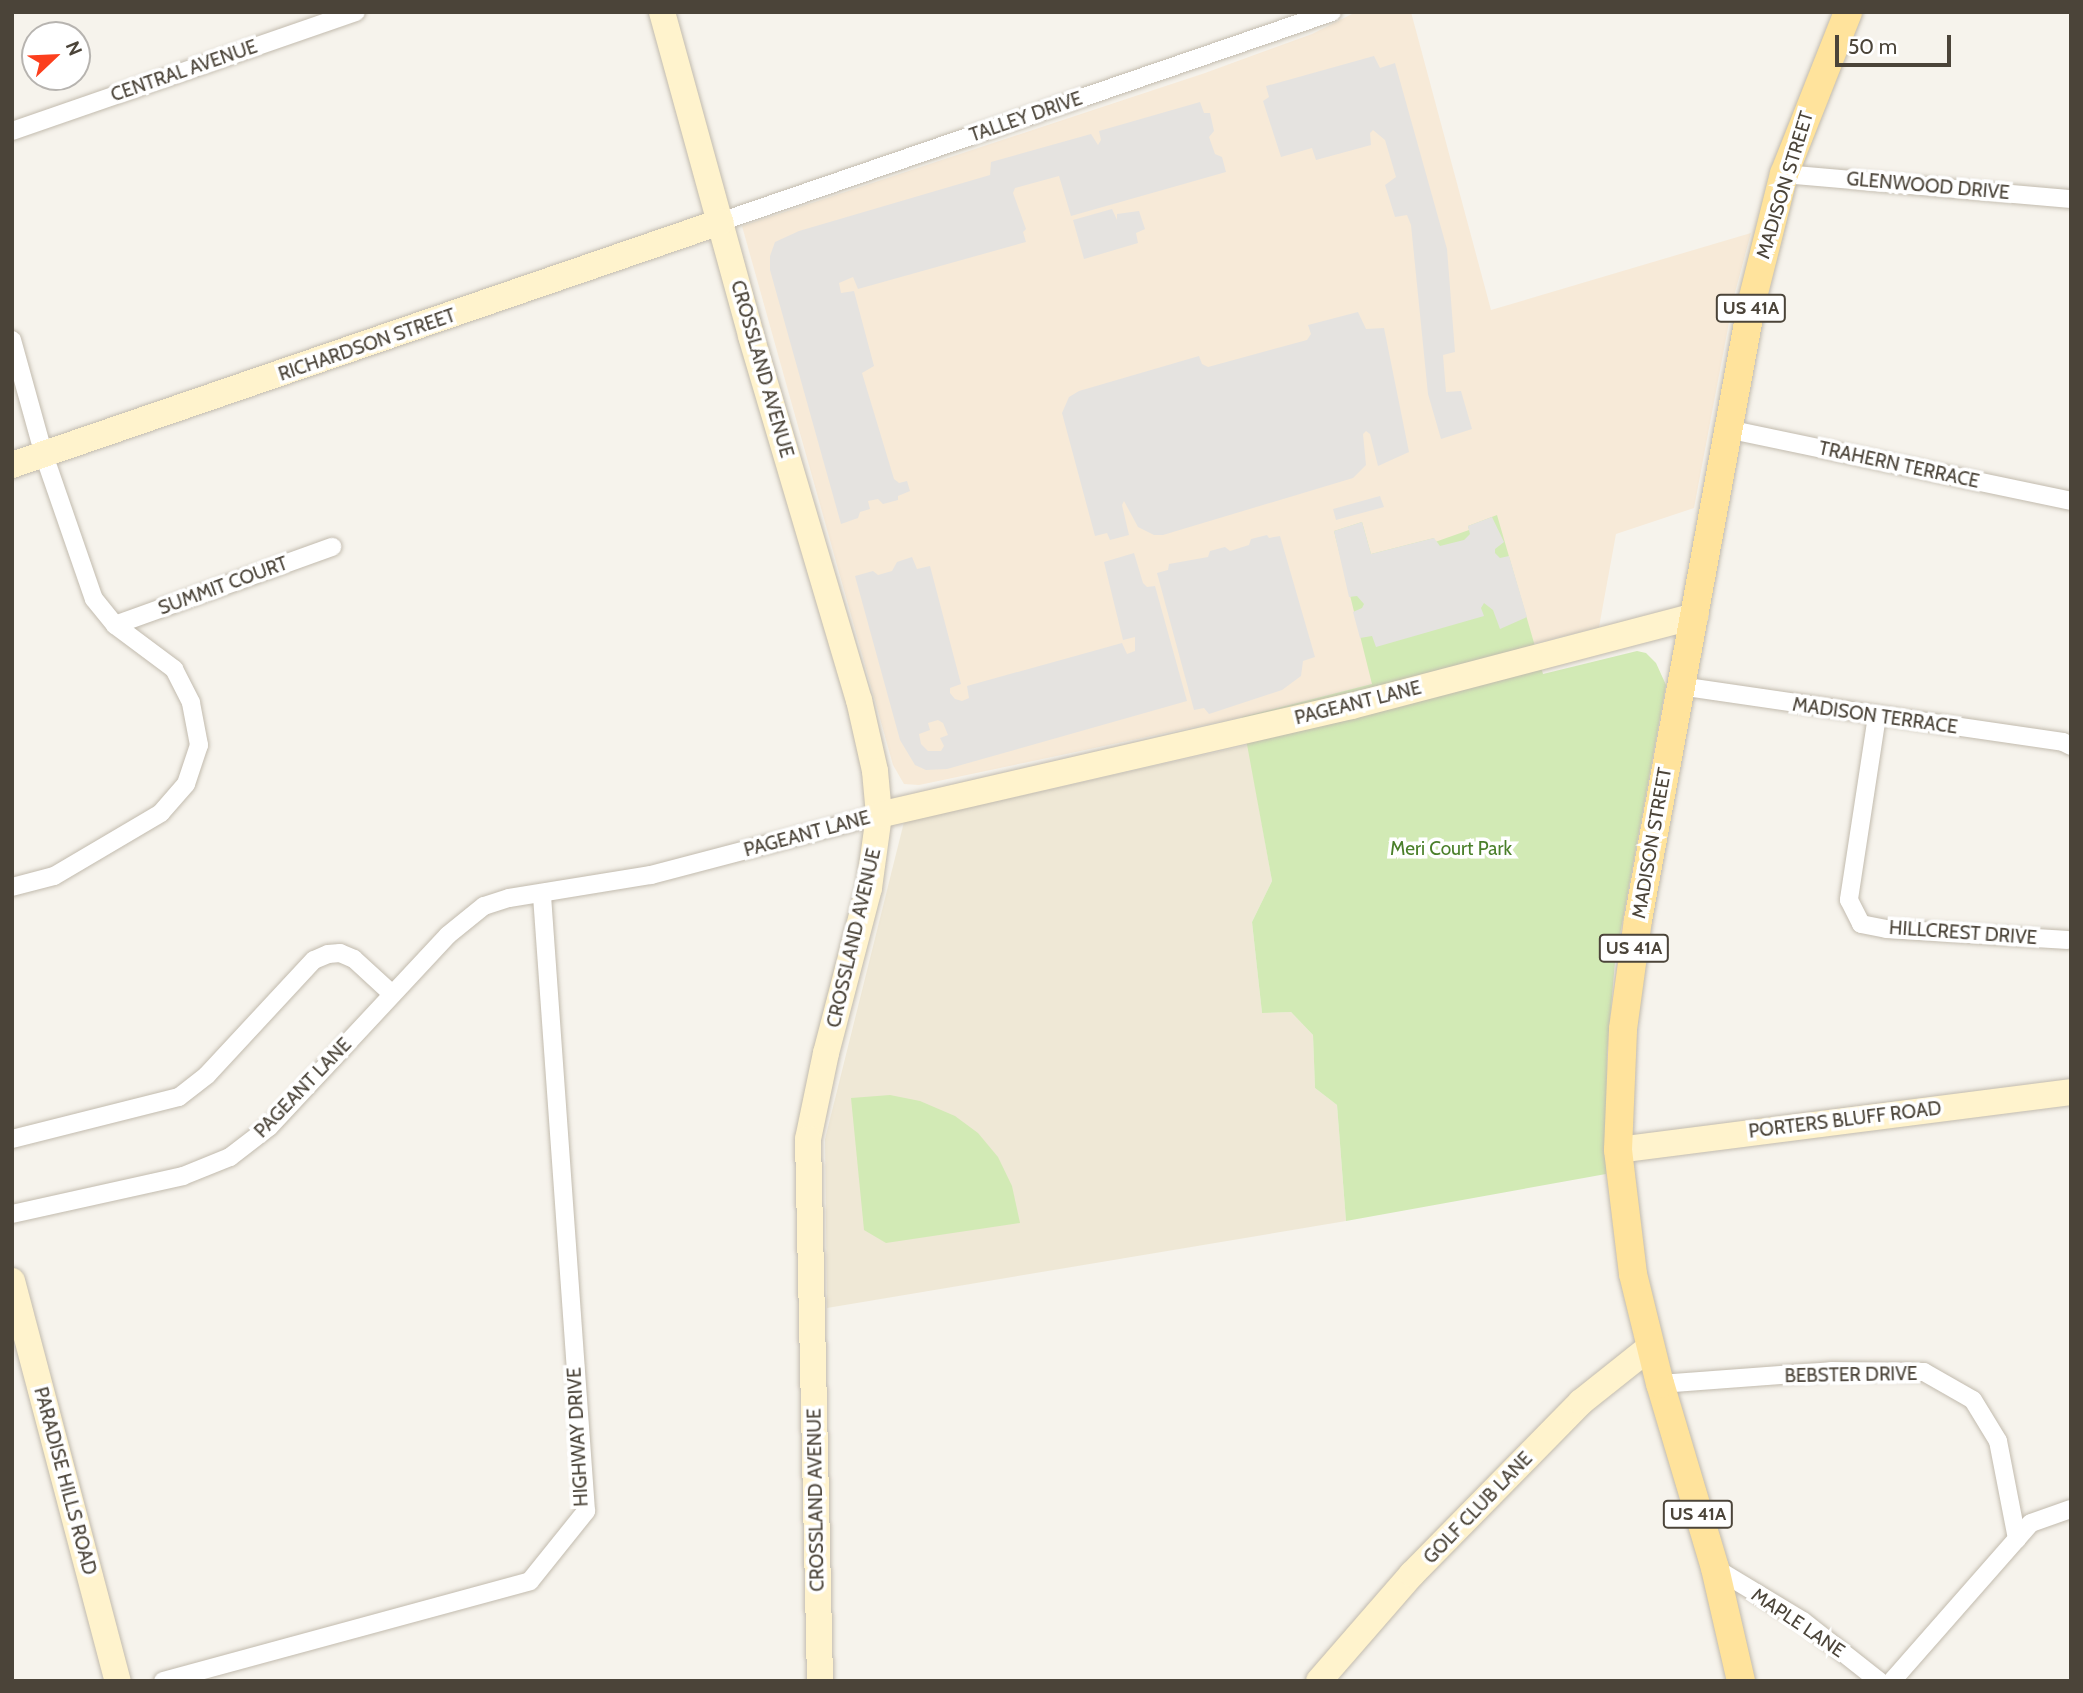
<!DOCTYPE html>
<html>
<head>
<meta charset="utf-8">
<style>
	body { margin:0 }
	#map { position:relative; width:2083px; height:1693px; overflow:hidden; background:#f6f3ec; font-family:Cabin,sans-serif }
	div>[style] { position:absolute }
	.commercial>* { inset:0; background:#f7ead8 }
	.education>* { inset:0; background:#efe8d6 }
	.green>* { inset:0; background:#d2eab5 }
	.parking>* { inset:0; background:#e5e3e0 }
	.roads { filter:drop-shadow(0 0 2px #c2bbae) drop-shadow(0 0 2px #c2bbae) }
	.street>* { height:18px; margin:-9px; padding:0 9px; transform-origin:9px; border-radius:9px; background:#fff }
	.secondary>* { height:26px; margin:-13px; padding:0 13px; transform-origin:13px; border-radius:13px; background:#fff3cd }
	.primary>* { height:28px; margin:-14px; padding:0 14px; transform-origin:14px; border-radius:14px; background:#ffe39c }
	span { translate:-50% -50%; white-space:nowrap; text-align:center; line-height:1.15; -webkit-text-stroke:7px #fff; paint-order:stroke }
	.shield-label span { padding:2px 5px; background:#fff; border:2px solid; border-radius:5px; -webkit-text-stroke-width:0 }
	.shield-label { font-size:18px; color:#4b4439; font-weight:700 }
	.street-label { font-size:19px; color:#4b4439 }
	.park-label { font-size:19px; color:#4a7f2a }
	.frame { position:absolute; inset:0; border:14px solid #4b4439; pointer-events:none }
	.north { position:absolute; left:21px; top:21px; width:70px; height:70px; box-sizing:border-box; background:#fff; border:2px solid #b7b4b0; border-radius:50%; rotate:67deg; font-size:19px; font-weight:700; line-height:28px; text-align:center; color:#4b4439 }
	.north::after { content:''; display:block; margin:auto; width:24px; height:32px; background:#fc3f1d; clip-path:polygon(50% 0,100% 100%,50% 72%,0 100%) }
	.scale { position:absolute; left:1835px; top:35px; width:116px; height:32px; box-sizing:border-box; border:4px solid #4b4439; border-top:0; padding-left:9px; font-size:21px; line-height:24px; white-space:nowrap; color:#4b4439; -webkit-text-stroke:5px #fff; paint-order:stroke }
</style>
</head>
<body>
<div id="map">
	<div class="commercial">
		<div style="clip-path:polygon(1356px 12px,1411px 12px,1491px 310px,1751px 233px,1734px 296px,1694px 508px,1616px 534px,1599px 627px,1242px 717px,919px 785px,904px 784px,893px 765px,742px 226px,1205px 73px,1312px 34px)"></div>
	</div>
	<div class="education">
		<div style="clip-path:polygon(1248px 745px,1272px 881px,1252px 922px,1262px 1013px,1291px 1012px,1313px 1035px,1315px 1088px,1337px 1105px,1346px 1221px,827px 1308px,825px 1139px,904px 822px)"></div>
	</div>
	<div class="green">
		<div style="clip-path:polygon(1497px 515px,1543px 674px,1637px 651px,1646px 653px,1656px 663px,1666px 685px,1615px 962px,1607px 1053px,1606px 1174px,1346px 1221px,1337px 1105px,1315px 1088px,1313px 1035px,1291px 1012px,1262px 1013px,1252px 922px,1272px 881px,1242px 717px,1372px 684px,1334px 531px,1362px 522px,1371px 554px,1434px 538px,1435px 542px,1469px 530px,1468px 526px)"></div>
		<div style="clip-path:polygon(890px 1095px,920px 1101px,955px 1116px,978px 1133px,998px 1157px,1012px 1186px,1020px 1223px,886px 1243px,864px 1230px,851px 1098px)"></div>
	</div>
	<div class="parking">
		<div style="clip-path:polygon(1374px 56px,1380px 68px,1395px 63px,1447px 249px,1455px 352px,1443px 355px,1446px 392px,1461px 391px,1472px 429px,1441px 439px,1428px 394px,1411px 225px,1407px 215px,1395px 217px,1385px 185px,1396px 177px,1385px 140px,1373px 130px,1370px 133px,1371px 145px,1316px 160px,1312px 148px,1281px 157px,1263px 101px,1269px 97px,1266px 86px)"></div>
		<div style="clip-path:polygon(1200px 102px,1204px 113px,1210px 113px,1214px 131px,1209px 137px,1215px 154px,1222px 157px,1226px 172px,1071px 216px,1059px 176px,1015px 188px,1013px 193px,1026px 229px,1023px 232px,1026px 242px,858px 289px,853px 277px,839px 283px,841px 293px,854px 291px,874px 366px,862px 373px,894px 479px,899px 483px,907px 481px,910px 491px,898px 496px,898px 500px,883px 504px,878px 499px,868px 501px,870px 509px,860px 512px,858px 518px,841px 524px,770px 270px,770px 256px,775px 242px,799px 231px,990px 175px,991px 162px,1091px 134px,1098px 145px,1101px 140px,1099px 131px)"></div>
		<div style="clip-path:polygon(1112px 209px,1117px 220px,1117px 214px,1139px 211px,1145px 229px,1136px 233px,1138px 243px,1084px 259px,1073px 220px)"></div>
		<div style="clip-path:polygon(1358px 312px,1366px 329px,1384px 328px,1409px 452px,1378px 466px,1370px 434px,1366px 431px,1363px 434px,1366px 465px,1353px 478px,1163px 535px,1154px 535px,1138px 527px,1124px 501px,1122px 505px,1129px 535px,1110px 540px,1107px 533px,1095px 536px,1062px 413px,1069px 397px,1079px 391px,1199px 356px,1202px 364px,1208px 367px,1307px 340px,1311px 334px,1308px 325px)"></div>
		<div style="clip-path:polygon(1380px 496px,1384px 507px,1336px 520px,1333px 509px)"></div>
		<div style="clip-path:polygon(1492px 517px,1504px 542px,1495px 549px,1495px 553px,1500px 558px,1509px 556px,1527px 617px,1500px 629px,1493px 610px,1484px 603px,1481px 608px,1484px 616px,1376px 647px,1372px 636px,1360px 638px,1353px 612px,1362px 608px,1364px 604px,1357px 596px,1349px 597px,1334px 531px,1362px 522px,1371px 554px,1434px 538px,1440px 546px,1464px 540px,1470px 534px,1468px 526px)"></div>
		<div style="clip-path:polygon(1267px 535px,1269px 538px,1280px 536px,1315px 657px,1303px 661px,1301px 676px,1282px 690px,1209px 714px,1204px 708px,1194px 710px,1157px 573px,1168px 570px,1169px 564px,1208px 557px,1210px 551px,1225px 547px,1230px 551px,1249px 545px,1251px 539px)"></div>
		<div style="clip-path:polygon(evenodd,1134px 553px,1143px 583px,1147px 587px,1155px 586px,1187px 701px,947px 769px,926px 770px,915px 765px,900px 740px,855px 576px,873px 571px,878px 575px,892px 571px,897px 562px,912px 557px,917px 569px,930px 566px,961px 684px,950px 688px,950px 693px,955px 699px,962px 701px,969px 698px,967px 686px,1122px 643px,1127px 654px,1135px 651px,1135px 637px,1123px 640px,1104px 562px,1134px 553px,938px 720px,943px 723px,948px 735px,940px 738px,944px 746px,941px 751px,928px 751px,921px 744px,919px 734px,930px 730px,928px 723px,938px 720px)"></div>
	</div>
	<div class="roads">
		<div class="street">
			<div style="left:12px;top:131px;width:364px;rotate:-19.1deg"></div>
			<div style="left:1784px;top:174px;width:288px;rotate:5deg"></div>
			<div style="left:720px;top:222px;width:647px;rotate:-18.94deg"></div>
			<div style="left:12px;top:340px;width:119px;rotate:74.5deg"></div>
			<div style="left:44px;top:455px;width:152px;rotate:70.9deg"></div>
			<div style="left:94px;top:599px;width:33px;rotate:51deg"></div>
			<div style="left:115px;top:625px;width:74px;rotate:36.7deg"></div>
			<div style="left:174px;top:669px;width:38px;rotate:63deg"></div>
			<div style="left:191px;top:703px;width:43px;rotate:79.2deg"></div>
			<div style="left:199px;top:745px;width:41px;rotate:108.4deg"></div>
			<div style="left:186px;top:784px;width:38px;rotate:131deg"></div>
			<div style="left:161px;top:813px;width:124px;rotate:149.5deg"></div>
			<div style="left:54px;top:876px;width:43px;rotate:165.3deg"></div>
			<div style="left:1727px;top:429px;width:351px;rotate:11.8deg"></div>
			<div style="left:115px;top:625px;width:231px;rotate:-19.8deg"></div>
			<div style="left:1680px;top:686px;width:387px;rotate:8.3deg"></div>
			<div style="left:2063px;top:742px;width:9px;rotate:27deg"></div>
			<div style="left:1877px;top:716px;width:186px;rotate:98.7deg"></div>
			<div style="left:1849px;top:900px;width:27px;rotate:63deg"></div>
			<div style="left:1861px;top:924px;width:26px;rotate:11deg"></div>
			<div style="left:1887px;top:929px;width:181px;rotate:3.5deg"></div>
			<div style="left:12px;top:1139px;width:172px;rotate:-14.1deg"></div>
			<div style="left:179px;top:1097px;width:36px;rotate:-38deg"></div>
			<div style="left:207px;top:1075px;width:157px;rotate:-47.1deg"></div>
			<div style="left:314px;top:960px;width:15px;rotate:-23deg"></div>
			<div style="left:328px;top:954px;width:12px;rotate:-5deg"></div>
			<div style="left:340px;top:953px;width:15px;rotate:23deg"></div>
			<div style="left:354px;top:959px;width:52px;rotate:42.6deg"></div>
			<div style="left:12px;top:1214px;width:175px;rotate:-12.5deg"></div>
			<div style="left:183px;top:1176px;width:51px;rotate:-22deg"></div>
			<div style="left:230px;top:1157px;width:49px;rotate:-37.6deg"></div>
			<div style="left:269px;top:1127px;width:262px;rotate:-47deg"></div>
			<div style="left:448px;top:935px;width:46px;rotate:-38.9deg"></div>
			<div style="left:484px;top:906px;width:26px;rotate:-18deg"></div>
			<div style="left:509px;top:898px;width:144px;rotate:-9.2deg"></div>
			<div style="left:651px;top:875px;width:236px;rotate:-14.7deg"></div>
			<div style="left:1660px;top:1384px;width:171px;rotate:-4.3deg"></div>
			<div style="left:1831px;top:1371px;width:93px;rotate:0.6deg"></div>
			<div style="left:1924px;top:1372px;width:56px;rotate:29.7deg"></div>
			<div style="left:1973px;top:1400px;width:48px;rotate:58.6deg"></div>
			<div style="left:1998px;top:1441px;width:100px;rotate:79deg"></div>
			<div style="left:1715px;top:1568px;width:103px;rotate:31.1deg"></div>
			<div style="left:1803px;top:1621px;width:97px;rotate:38.3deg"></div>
			<div style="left:163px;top:1681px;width:380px;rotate:-15.2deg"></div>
			<div style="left:530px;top:1581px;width:90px;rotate:-51.3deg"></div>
			<div style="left:586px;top:1511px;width:618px;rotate:-94.09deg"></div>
			<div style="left:1892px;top:1681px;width:210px;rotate:-48.7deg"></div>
			<div style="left:2031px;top:1523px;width:42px;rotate:-19.3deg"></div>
		</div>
		<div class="secondary">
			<div style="left:662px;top:12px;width:336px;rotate:74.6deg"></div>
			<div style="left:751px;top:336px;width:380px;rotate:73.5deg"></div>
			<div style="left:859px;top:700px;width:73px;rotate:77.3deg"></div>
			<div style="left:875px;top:771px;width:44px;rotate:84.8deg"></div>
			<div style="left:879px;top:815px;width:74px;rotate:97.8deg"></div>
			<div style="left:869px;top:888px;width:171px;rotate:104.6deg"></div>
			<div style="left:826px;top:1053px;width:88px;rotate:101.8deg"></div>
			<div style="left:808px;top:1139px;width:542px;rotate:88.73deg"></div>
			<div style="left:12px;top:465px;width:749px;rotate:-18.94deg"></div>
			<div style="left:879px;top:815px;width:485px;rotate:-13deg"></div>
			<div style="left:1352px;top:706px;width:355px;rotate:-14.7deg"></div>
			<div style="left:1618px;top:1150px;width:457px;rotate:-7.3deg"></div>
			<div style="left:12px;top:1281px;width:414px;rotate:75.2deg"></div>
			<div style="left:1319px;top:1681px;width:142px;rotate:-49deg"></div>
			<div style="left:1412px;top:1574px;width:241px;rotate:-45.5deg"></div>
			<div style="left:1581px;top:1402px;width:87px;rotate:-38.5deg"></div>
		</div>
		<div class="primary">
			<div style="left:1741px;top:1681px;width:116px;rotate:-103deg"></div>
			<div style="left:1715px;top:1568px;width:192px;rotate:-106.6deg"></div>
			<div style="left:1660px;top:1384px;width:113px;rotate:-103.8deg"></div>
			<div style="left:1633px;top:1274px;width:125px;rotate:-96.9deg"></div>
			<div style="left:1618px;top:1150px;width:121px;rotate:-87.6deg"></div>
			<div style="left:1623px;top:1029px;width:110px;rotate:-82.2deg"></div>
			<div style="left:1638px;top:920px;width:629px;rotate:-79.56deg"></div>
			<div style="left:1752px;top:301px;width:131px;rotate:-75.9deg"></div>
			<div style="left:1784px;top:174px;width:174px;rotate:-68.4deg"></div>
		</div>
	</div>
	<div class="shield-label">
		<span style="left:1751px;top:308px">US 41A</span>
		<span style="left:1634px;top:948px">US 41A</span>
		<span style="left:1698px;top:1514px">US 41A</span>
	</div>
	<div class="street-label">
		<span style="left:184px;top:71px;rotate:-19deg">CENTRAL AVENUE</span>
		<span style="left:1026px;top:117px;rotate:-19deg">TALLEY DRIVE</span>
		<span style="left:1785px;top:185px;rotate:-73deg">MADISON STREET</span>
		<span style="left:1928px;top:186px;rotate:5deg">GLENWOOD DRIVE</span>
		<span style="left:367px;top:345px;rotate:-19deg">RICHARDSON STREET</span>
		<span style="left:762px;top:369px;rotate:74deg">CROSSLAND AVENUE</span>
		<span style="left:1899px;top:465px;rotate:12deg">TRAHERN TERRACE</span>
		<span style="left:223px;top:586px;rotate:-20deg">SUMMIT COURT</span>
		<span style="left:1358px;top:703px;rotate:-14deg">PAGEANT LANE</span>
		<span style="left:1875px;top:716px;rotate:8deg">MADISON TERRACE</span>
		<span style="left:807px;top:834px;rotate:-15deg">PAGEANT LANE</span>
		<span style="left:1652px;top:843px;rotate:-80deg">MADISON STREET</span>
		<span style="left:1963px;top:933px;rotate:4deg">HILLCREST DRIVE</span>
		<span style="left:854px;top:938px;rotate:-77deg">CROSSLAND AVENUE</span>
		<span style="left:303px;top:1088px;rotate:-46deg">PAGEANT LANE</span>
		<span style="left:1845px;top:1120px;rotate:-7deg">PORTERS BLUFF ROAD</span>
		<span style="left:1851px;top:1375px;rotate:-1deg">BEBSTER DRIVE</span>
		<span style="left:578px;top:1437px;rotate:-93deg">HIGHWAY DRIVE</span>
		<span style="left:65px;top:1481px;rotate:75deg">PARADISE HILLS ROAD</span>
		<span style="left:816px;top:1500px;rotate:-91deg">CROSSLAND AVENUE</span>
		<span style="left:1478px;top:1508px;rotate:-46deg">GOLF CLUB LANE</span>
		<span style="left:1798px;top:1623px;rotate:34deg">MAPLE LANE</span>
	</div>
	<div class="park-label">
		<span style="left:1451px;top:849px">Meri Court Park</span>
	</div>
	<div class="frame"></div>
	<div class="north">N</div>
	<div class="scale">50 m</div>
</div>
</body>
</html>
